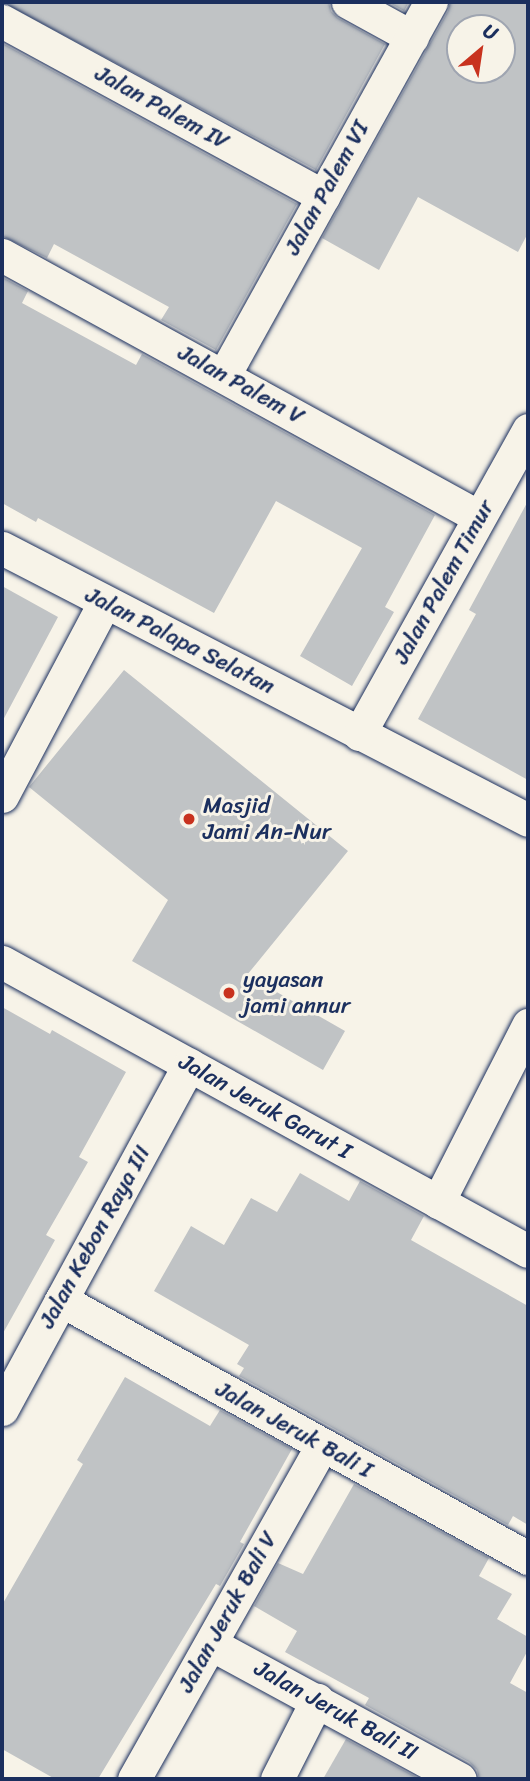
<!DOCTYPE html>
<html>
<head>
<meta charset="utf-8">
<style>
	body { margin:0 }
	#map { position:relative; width:530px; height:1781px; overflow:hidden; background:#f7f3e8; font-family:Sriracha,sans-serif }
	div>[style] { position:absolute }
	.building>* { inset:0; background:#c0c3c5 }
	.roads { filter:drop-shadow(0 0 2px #1b2f5e) drop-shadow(0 0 2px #1b2f5e) }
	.street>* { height:33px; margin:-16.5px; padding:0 16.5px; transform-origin:16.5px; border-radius:16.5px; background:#f7f3e8 }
	.dots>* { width:19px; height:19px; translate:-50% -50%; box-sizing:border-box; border:4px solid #f7f3e8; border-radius:50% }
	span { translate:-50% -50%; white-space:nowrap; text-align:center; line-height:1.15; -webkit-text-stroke:6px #f7f3e8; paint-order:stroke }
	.street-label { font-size:23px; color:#1b2f5e }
	.poi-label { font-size:23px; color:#1b2f5e }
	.left { translate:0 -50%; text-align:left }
	.frame { position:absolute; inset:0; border:4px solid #1b2f5e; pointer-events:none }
	.north { position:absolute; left:446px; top:14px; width:70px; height:70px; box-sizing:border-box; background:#f7f3e8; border:2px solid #9fa5b1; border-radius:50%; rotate:29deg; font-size:19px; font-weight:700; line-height:28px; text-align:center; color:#1b2f5e }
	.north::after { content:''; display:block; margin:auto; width:24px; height:32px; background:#c8321e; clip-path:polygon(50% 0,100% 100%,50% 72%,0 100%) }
</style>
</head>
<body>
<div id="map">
	<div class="building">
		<div style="clip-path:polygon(2px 2px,329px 2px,331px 11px,338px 18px,385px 44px,316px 170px)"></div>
		<div style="clip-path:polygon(388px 2px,409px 2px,404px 11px)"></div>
		<div style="clip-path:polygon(evenodd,450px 2px,528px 2px,528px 233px,518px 252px,418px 197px,379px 270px,322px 238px,448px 11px,450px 2px,460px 28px,502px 28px,502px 70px,460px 70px,460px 28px)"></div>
		<div style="clip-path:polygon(2px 43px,297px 204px,216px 350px,161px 320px,169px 307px,54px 244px,47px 258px,2px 236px)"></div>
		<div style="clip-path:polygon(2px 277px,28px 291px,22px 303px,136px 365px,142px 354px,435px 515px,385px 607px,394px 612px,352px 686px,300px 656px,362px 548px,276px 501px,214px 613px,38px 518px,36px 522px,2px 503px)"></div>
		<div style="clip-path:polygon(528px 501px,528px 780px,418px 719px,476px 614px,469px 610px)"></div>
		<div style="clip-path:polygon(2px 586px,58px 617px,2px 722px)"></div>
		<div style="clip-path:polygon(124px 670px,348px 851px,247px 975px,345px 1031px,323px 1070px,132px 961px,168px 900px,29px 787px)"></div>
		<div style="clip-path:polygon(2px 1007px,50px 1034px,52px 1030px,126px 1072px,79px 1157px,88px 1162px,46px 1235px,55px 1240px,2px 1335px)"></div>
		<div style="clip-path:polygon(300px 1173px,349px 1201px,360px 1181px,424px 1216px,411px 1240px,528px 1306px,528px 1525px,513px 1516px,508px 1525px,239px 1376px,244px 1368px,237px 1364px,249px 1345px,154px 1291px,191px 1226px,224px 1245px,251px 1198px,277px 1212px)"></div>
		<div style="clip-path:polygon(125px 1377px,210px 1426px,220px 1410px,292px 1449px,240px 1542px,244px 1544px,220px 1586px,216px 1584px,98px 1779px,55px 1779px,2px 1749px,2px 1605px,83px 1464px,77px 1460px)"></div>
		<div style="clip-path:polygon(354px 1484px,489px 1558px,479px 1576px,512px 1594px,497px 1619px,528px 1637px,528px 1650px,510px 1683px,528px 1693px,528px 1779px,479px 1779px,477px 1770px,469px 1762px,365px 1705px,369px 1698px,285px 1652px,297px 1631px,254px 1606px,278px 1563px,303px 1574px)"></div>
		<div style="clip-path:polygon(346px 1739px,420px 1779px,323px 1779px)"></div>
	</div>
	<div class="roads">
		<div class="street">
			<div style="left:348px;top:2px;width:73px;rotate:28.7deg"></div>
			<div style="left:2px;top:21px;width:366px;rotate:28.6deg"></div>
			<div style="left:2px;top:255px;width:544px;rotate:28.78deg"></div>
			<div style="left:224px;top:375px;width:427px;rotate:-61deg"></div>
			<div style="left:2px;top:548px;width:592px;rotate:27.34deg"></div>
			<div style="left:359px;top:734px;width:348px;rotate:-60.9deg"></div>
			<div style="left:2px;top:796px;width:218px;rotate:-62.1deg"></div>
			<div style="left:2px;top:962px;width:600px;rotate:28.79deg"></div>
			<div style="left:438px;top:1202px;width:199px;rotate:-63deg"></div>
			<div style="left:61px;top:1300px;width:534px;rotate:28.92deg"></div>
			<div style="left:2px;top:1409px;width:392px;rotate:-61.5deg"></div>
			<div style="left:211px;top:1644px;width:283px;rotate:28.5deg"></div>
			<div style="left:134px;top:1779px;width:383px;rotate:-60.6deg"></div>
			<div style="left:277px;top:1779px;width:89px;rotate:-63.1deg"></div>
		</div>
	</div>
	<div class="dots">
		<div style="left:189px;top:819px;background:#c8321e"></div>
		<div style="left:229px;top:993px;background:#c8321e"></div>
	</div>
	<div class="street-label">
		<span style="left:162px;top:108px;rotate:29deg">Jalan Palem IV</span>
		<span style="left:327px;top:188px;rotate:-61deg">Jalan Palem VI</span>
		<span style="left:241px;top:385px;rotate:29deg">Jalan Palem V</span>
		<span style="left:444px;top:582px;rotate:-61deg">Jalan Palem Timur</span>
		<span style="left:180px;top:641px;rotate:27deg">Jalan Palapa Selatan</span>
		<span style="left:265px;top:1107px;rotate:29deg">Jalan Jeruk Garut I</span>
		<span style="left:95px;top:1237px;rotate:-61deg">Jalan Kebon Raya III</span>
		<span style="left:294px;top:1430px;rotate:29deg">Jalan Jeruk Bali I</span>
		<span style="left:228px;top:1612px;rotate:-61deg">Jalan Jeruk Bali V</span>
		<span style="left:336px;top:1711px;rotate:29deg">Jalan Jeruk Bali II</span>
	</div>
	<div class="poi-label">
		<span class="left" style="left:203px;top:819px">Masjid<br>Jami An-Nur</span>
		<span class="left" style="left:243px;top:993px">yayasan<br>jami annur</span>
	</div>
	<div class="frame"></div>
	<div class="north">U</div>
</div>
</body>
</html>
